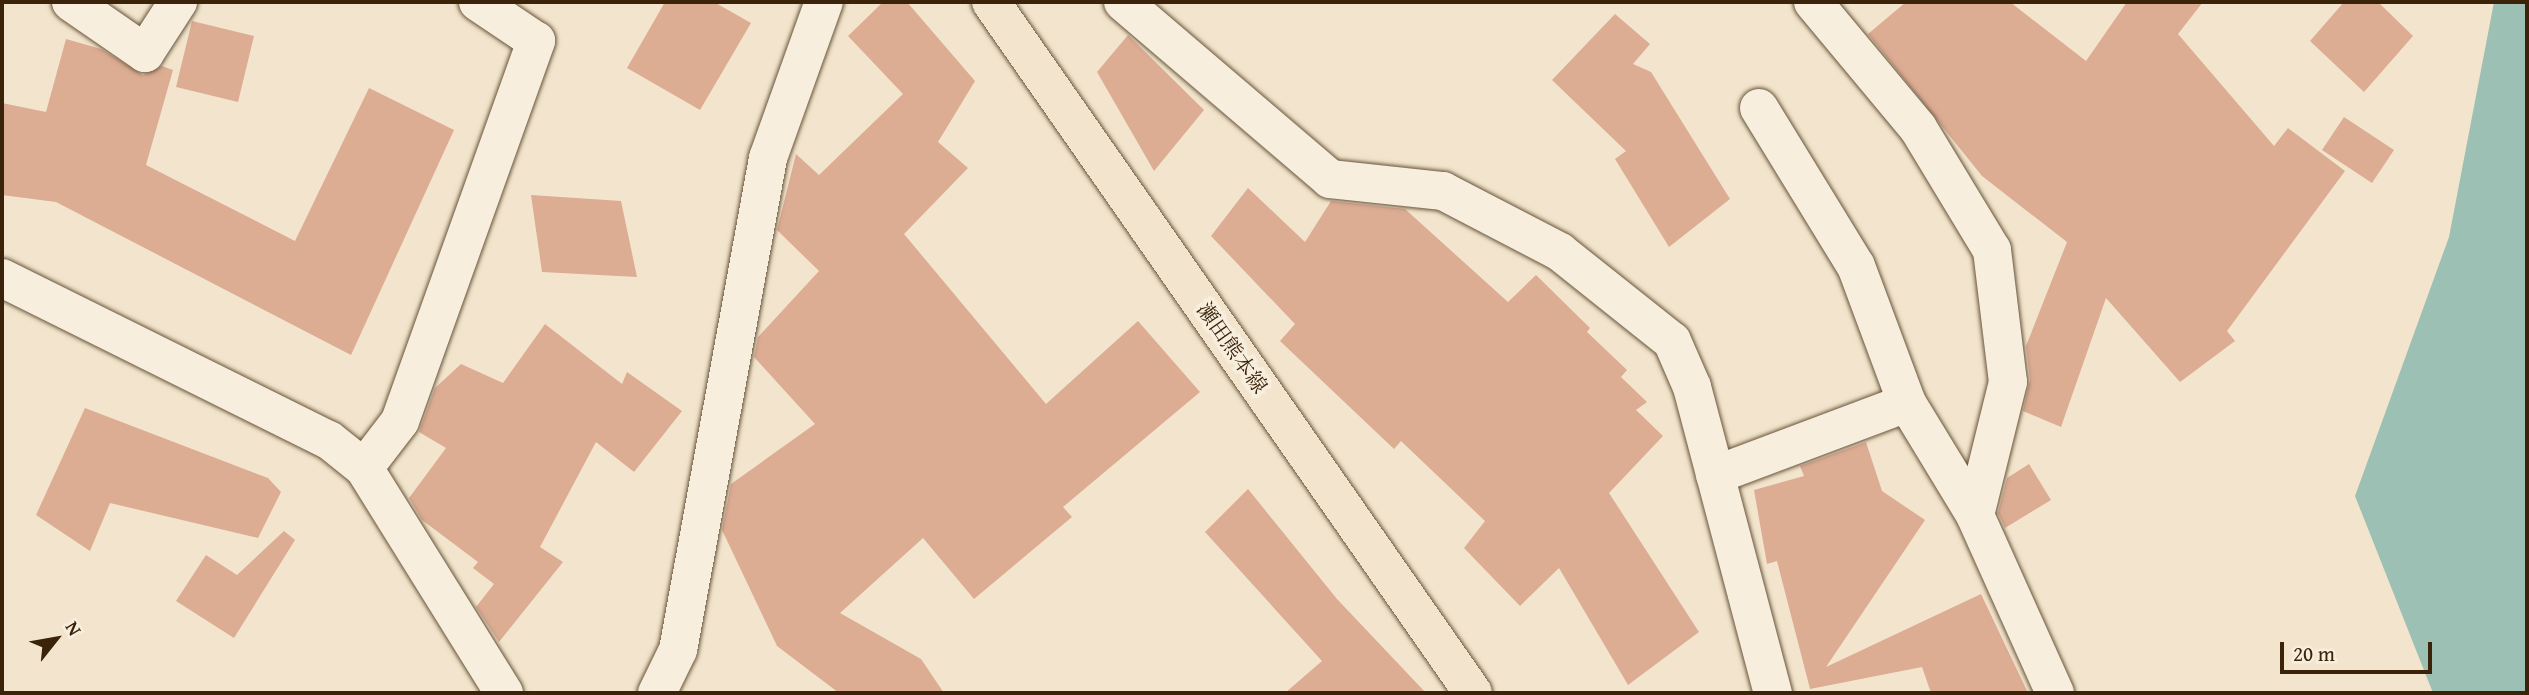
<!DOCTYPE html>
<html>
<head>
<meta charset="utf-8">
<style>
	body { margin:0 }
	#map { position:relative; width:2529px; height:695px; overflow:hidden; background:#f3e5cd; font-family:"Gentium Book Plus","Noto Serif JP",serif }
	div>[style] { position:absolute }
	.water>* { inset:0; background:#9cc0b3 }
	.building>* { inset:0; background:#dcac93 }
	.roads { filter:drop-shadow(0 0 2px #68543a) drop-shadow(0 0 2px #68543a) }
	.minor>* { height:38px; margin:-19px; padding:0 19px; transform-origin:19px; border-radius:19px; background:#f7eede }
	.major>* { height:38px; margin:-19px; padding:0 19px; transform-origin:19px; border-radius:19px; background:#f3e5cd }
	span { translate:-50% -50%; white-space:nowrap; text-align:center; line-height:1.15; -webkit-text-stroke:7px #f7eede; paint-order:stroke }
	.street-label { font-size:21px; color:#3a2309 }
	.frame { position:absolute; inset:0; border:4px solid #3a2309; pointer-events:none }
	.north { position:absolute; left:21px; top:604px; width:70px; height:70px; -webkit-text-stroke:5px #f7eede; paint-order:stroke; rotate:59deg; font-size:19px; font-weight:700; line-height:28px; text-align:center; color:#3a2309 }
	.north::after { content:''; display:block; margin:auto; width:24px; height:32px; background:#3a2309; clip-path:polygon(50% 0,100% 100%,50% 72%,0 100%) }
	.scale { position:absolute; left:2280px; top:642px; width:152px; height:32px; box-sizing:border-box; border:4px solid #3a2309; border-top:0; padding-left:9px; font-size:21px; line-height:24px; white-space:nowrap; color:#3a2309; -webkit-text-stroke:5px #f7eede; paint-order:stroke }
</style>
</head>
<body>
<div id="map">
	<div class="water">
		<div style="clip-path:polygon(2494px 2px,2527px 2px,2527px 693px,2433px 693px,2355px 496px,2449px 237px)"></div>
	</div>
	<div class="building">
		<div style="clip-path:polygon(665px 2px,714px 2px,751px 23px,700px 110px,627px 68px)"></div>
		<div style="clip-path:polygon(883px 2px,907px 2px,975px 81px,938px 142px,968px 168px,904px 234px,1046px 404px,1138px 321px,1200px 392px,1063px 507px,1072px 517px,974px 599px,923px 538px,840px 613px,921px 659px,944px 693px,839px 693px,777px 646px,722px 530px,731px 484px,815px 424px,754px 357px,758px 337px,819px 271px,777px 230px,796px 154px,819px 175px,903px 94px,848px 36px)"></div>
		<div style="clip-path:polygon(1906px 2px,2010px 2px,2086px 61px,2127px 2px,2203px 2px,2178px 34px,2274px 146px,2288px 128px,2345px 171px,2227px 331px,2235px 341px,2180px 382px,2106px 298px,2061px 427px,2023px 411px,2030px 380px,2026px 346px,2067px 242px,1982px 176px,1868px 34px)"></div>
		<div style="clip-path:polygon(2344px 2px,2378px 2px,2413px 36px,2364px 92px,2310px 41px)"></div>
		<div style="clip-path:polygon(1615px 14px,1650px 44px,1633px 64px,1651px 72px,1730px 199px,1669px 247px,1615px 159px,1626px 151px,1552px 80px)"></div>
		<div style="clip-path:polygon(192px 21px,254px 36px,238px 102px,176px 87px)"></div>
		<div style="clip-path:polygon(1128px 35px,1204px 110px,1154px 171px,1097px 72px)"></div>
		<div style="clip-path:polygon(66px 39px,101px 49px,143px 75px,162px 66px,173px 70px,146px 165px,295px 241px,369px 88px,454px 130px,351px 355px,56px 202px,2px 195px,2px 103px,46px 112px)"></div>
		<div style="clip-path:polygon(2344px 117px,2394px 150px,2372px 183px,2322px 150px)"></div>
		<div style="clip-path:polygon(1248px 188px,1305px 242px,1331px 201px,1405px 209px,1508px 302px,1536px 275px,1590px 328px,1587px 332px,1627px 370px,1621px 377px,1647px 402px,1636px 410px,1663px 436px,1609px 493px,1699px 632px,1628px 685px,1559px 568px,1520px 606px,1464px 548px,1485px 521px,1401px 441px,1394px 449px,1280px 341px,1295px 324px,1211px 236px)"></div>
		<div style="clip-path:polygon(531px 195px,621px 201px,637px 277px,542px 272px)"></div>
		<div style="clip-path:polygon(545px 324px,622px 384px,627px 372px,682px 411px,634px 472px,596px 442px,540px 547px,563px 562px,499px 642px,476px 607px,494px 584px,473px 568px,478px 562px,422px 520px,409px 498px,446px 448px,419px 432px,435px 388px,461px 364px,503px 383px)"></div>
		<div style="clip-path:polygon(85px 408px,268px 478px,281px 492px,258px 538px,110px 503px,90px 551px,36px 515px)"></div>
		<div style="clip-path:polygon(1866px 442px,1882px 491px,1925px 520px,1826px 667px,1981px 594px,2028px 693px,1931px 693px,1922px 667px,1810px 689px,1777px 561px,1767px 564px,1754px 490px,1804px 476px,1800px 466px)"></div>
		<div style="clip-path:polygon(2029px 464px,2051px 500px,2005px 528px,1998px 513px,2007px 478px)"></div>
		<div style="clip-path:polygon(1248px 489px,1337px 599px,1426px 693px,1285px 693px,1322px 661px,1205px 532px)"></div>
		<div style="clip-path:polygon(284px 531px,295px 540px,234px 638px,176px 601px,206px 555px,237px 575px)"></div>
	</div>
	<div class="roads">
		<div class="minor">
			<div style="left:71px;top:2px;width:90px;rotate:34.6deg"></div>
			<div style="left:145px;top:53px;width:61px;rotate:-57.1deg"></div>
			<div style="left:1123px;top:2px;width:272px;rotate:40.5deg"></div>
			<div style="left:1330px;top:179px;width:114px;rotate:6.1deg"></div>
			<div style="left:1443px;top:191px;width:132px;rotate:27.5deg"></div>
			<div style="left:1560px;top:252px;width:143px;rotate:38.5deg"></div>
			<div style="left:1672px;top:341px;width:50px;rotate:66.5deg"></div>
			<div style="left:1692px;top:387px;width:317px;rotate:75.2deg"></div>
			<div style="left:1813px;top:2px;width:164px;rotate:50.2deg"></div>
			<div style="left:1918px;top:128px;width:143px;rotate:58.8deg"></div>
			<div style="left:1992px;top:250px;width:133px;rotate:83.1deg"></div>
			<div style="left:2008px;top:382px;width:137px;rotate:103.9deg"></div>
			<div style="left:1759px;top:108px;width:185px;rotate:58.5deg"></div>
			<div style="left:1856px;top:266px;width:146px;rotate:69.6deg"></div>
			<div style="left:1907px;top:403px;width:131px;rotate:58.7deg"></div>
			<div style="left:1975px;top:515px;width:195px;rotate:65.8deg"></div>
			<div style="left:2px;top:278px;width:365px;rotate:26.4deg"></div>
			<div style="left:329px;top:440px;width:45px;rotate:38.7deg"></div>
			<div style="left:364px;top:468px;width:265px;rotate:58.1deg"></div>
			<div style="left:364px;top:468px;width:59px;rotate:-52.5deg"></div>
			<div style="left:400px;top:421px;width:404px;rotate:-70.3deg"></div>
			<div style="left:536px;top:41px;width:70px;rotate:-146.1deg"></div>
			<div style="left:1715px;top:475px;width:205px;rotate:-20.6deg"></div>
			<div style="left:657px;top:693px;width:48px;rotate:-64deg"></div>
			<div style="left:678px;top:650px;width:500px;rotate:-79.63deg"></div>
			<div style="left:768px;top:158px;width:166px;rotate:-70.3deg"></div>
		</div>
		<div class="major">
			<div style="left:991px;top:2px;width:842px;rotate:55.1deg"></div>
		</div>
	</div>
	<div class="street-label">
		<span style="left:1232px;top:348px;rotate:55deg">瀬田熊本線</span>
	</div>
	<div class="frame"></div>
	<div class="north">N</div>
	<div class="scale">20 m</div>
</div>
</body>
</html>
